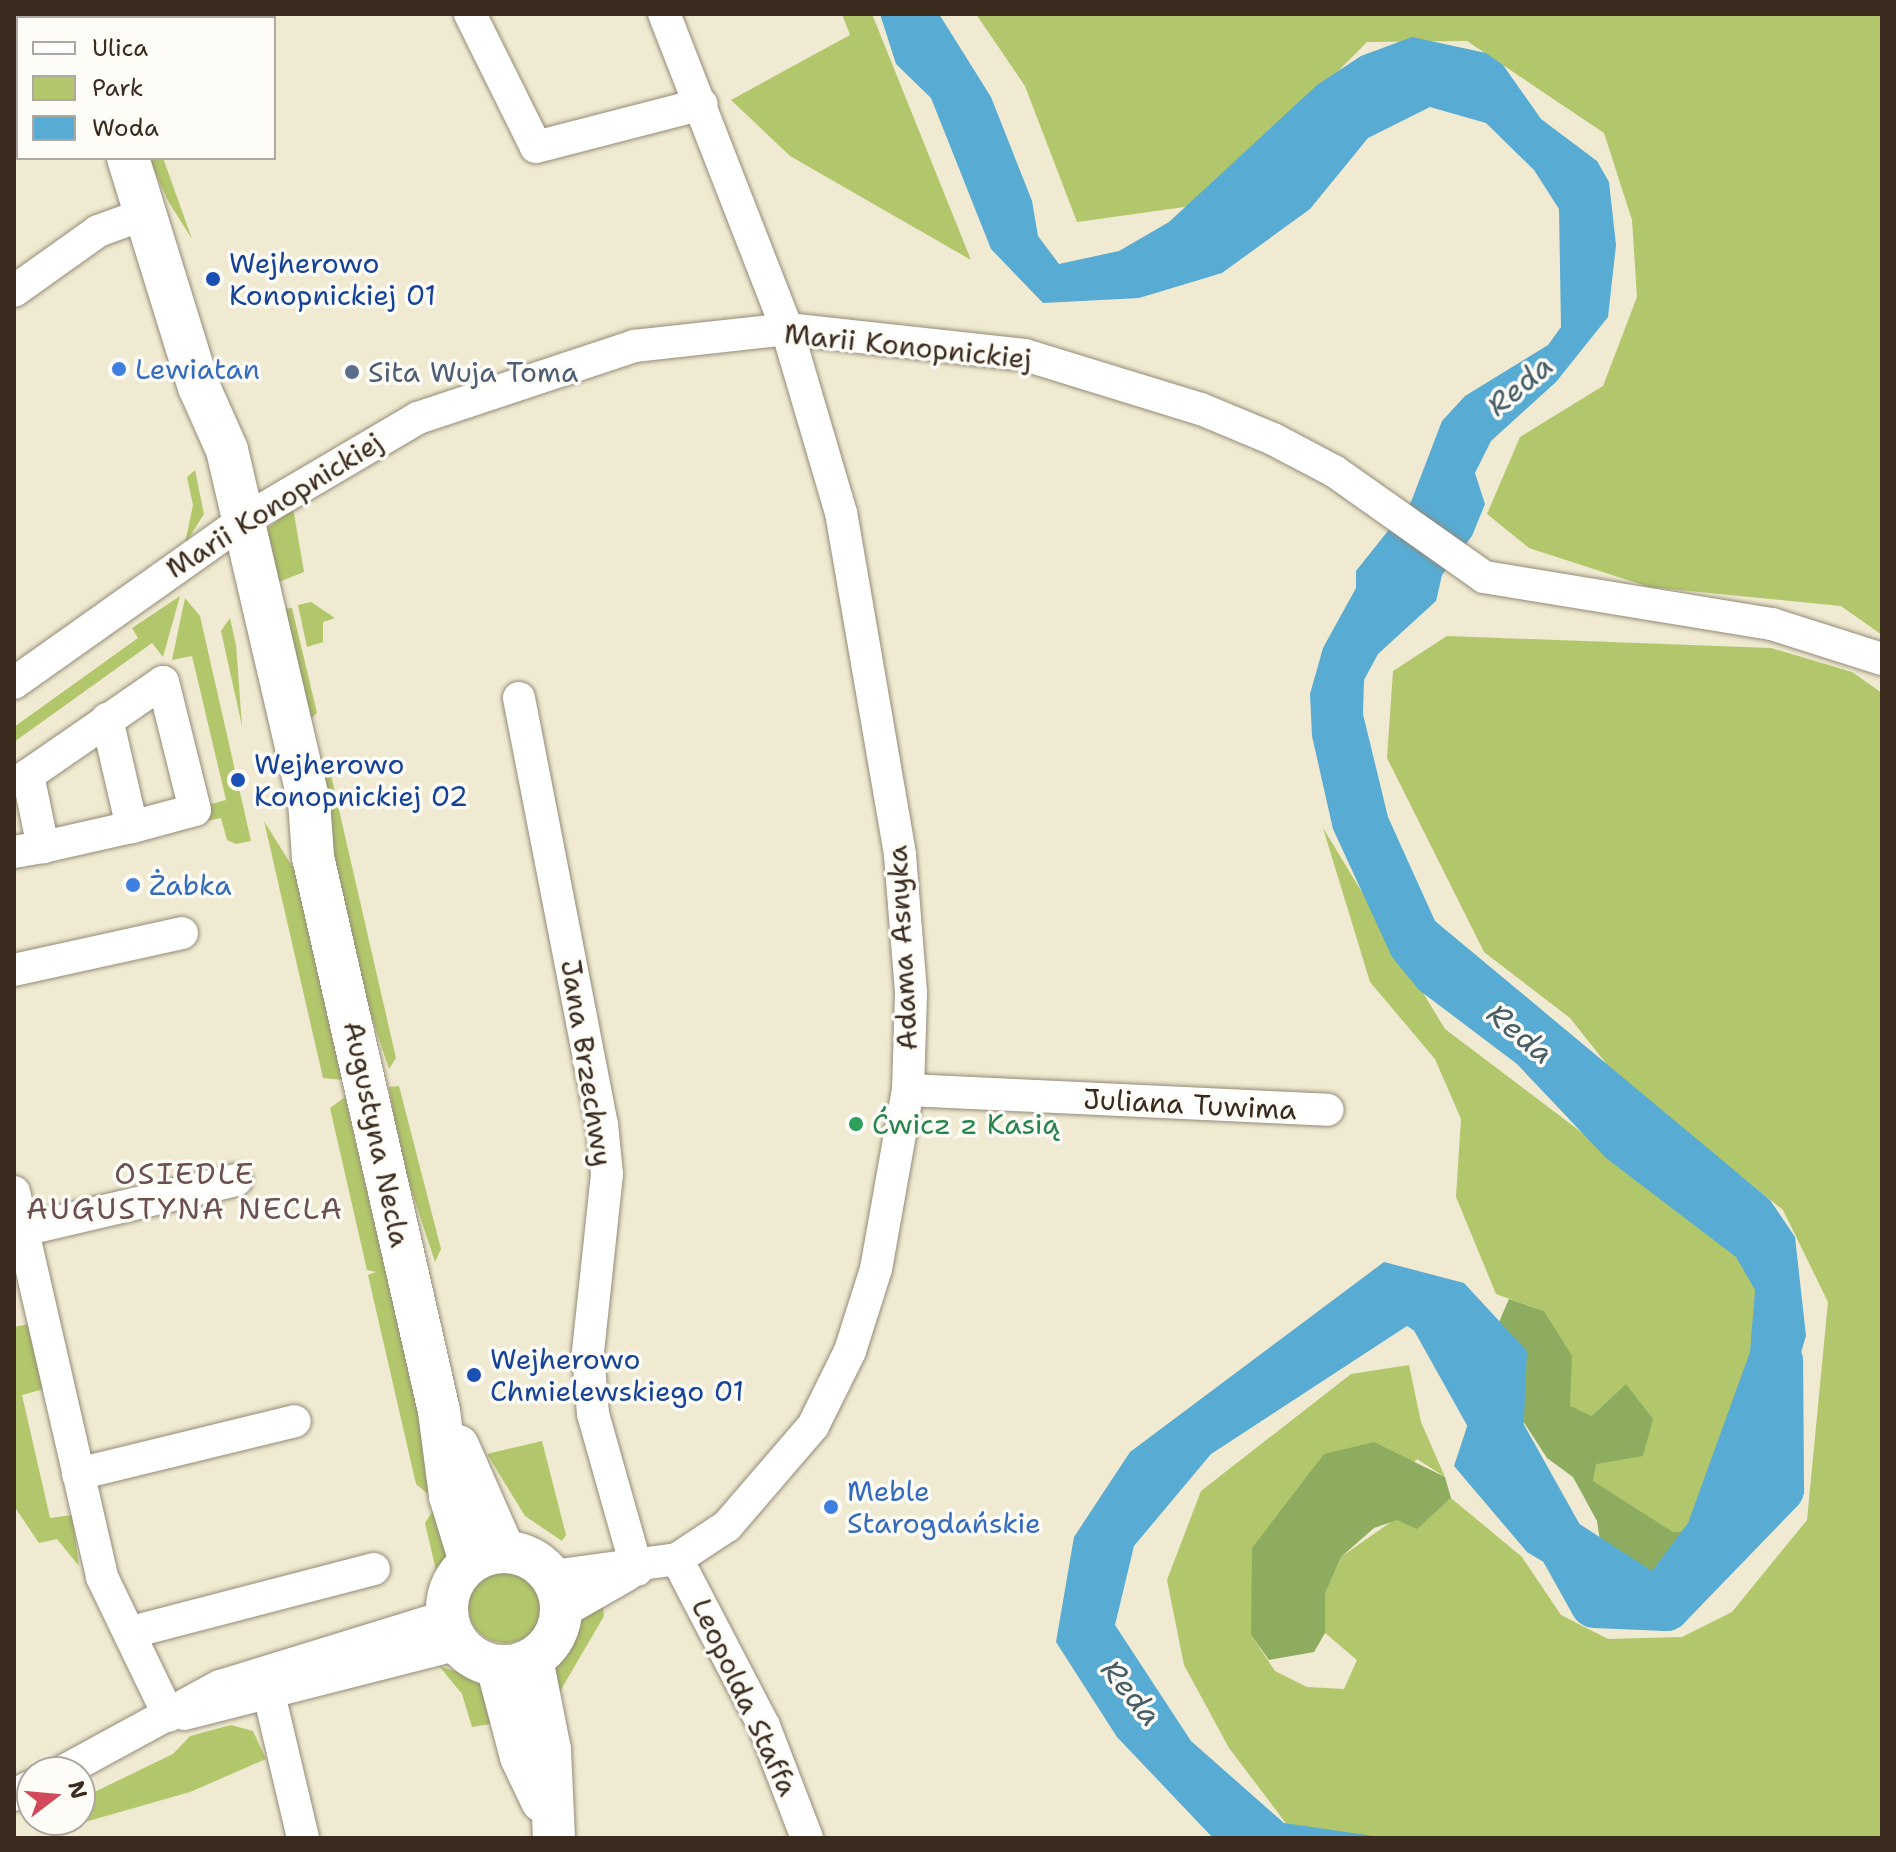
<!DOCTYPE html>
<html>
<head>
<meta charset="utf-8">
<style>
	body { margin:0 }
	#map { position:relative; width:1896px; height:1852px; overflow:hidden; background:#efead1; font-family:"Shantell Sans",sans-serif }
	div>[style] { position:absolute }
	.green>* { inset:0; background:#b2c76b }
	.round { border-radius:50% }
	.forest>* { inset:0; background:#8dac5f }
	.water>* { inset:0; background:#58abd3 }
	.river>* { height:50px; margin:-25px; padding:0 25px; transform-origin:25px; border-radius:25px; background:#58abd3 }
	.roads { filter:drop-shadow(0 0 2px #958a78) drop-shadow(0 0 2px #958a78) }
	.minor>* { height:32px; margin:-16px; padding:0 16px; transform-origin:16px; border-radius:16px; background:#fff }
	.major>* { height:42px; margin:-21px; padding:0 21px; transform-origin:21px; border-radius:21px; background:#fff }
	.major>.ring { margin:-21px; padding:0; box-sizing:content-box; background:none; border:42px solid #fff; border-radius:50% }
	.dots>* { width:22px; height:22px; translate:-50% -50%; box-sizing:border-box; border:4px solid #fdfcf7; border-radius:50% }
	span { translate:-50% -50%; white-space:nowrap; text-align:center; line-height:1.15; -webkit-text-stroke:7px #fdfcf7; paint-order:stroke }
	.transit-label { font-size:28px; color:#164399 }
	.left { translate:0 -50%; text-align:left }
	.street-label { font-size:28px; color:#3b2a1e }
	.shop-label { font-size:28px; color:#366cbe }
	.service-label { font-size:28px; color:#4e5e75 }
	.leisure-label { font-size:28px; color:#27864d }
	.water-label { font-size:30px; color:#475e66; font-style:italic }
	.neighbourhood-label { font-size:30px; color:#6c4f50; letter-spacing:2px }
	.frame { position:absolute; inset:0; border:16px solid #3b2a1e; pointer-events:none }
	.legend { position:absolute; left:16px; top:16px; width:260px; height:144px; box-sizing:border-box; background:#fdfcf7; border:2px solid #afa8a0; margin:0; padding:10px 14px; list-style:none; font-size:24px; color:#3b2a1e }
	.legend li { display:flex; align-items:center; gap:16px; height:40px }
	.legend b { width:40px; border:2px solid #afa8a0 }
	.north { position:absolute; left:16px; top:1756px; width:80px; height:80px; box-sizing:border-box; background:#fdfcf7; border:2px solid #afa8a0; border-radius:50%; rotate:74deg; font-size:22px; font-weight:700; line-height:32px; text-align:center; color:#3b2a1e }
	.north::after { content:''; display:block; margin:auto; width:28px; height:36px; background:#d1495b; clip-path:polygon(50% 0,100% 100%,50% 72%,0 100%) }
</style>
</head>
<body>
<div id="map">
	<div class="green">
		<div style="clip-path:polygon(842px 14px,872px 14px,971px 260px,790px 156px,731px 100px,850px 35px)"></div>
		<div style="clip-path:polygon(976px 14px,1882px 14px,1882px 635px,1841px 606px,1649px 587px,1529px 548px,1487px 514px,1520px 437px,1603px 386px,1637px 297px,1632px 220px,1604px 133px,1467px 41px,1367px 42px,1206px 204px,1077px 222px,1025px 86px)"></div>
		<div style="clip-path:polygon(149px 158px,163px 158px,192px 239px,168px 201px)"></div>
		<div style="clip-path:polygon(195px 470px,204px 514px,185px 544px,193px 505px,187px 477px)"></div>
		<div style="clip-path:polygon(293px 508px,304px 572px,271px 585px,266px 530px)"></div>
		<div style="clip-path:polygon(180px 596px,163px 657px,152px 643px,14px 742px,14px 727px,138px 638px,132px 628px)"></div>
		<div style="clip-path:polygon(185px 598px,200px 616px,251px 841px,236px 844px,227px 840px,221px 818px,207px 821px,204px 806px,226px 800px,192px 656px,172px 660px)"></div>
		<div style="clip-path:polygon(311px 602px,335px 618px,323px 622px,323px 642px,307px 647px,298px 605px)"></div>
		<div style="clip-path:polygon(292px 608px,317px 713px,311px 719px,275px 610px)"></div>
		<div style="clip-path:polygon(230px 618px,236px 645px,242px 726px,221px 631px)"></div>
		<div style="clip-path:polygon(1447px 636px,1771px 648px,1852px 672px,1882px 693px,1882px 1838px,1309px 1838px,1291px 1830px,1229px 1748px,1184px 1665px,1167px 1580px,1201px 1491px,1351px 1374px,1409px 1365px,1421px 1422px,1445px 1477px,1417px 1459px,1251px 1635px,1275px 1671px,1307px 1687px,1344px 1689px,1357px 1660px,1325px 1633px,1325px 1594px,1341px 1557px,1398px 1517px,1417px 1528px,1451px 1498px,1522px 1557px,1561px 1615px,1608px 1639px,1682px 1637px,1732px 1612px,1807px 1520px,1828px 1302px,1783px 1210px,1616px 1076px,1570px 1018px,1484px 952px,1387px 758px,1393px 671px)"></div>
		<div style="clip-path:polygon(328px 762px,396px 1058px,389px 1069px,363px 991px,316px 785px)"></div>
		<div style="clip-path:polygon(264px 821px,297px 874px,343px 1080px,323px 1078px)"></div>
		<div style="clip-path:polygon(1323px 828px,1445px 1029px,1733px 1247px,1775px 1304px,1703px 1531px,1673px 1533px,1593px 1481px,1592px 1416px,1569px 1406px,1571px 1356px,1544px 1311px,1496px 1294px,1456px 1197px,1461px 1119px,1435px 1059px,1370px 982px)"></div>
		<div style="clip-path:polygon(399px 1086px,441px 1249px,435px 1262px,399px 1152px,389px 1087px)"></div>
		<div style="clip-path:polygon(345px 1097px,437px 1491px,428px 1494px,416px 1484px,368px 1275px,376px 1272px,367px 1270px,330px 1108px)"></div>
		<div style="clip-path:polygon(29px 1324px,44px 1389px,22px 1395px,50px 1518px,72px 1515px,79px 1566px,57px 1539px,39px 1543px,14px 1506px,14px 1327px)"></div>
		<div style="clip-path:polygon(542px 1441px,566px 1535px,562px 1541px,525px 1516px,487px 1454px)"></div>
		<div style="clip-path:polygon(434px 1509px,452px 1550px,439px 1583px,425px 1523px)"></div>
		<div class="round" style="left:468px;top:1569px;width:74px;height:74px"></div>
		<div style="clip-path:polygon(603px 1605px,604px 1616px,559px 1693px,551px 1659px,578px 1620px)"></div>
		<div style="clip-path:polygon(439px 1666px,477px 1678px,502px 1722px,472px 1727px,462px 1694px)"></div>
		<div style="clip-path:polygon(231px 1725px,253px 1731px,266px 1759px,190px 1792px,78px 1824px,80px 1799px,173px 1754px,190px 1736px)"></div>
	</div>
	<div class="forest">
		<div style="clip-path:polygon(1509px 1299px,1544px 1311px,1572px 1356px,1570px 1406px,1592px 1416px,1626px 1384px,1653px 1419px,1643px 1456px,1596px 1464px,1593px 1481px,1673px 1532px,1703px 1531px,1667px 1571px,1631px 1578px,1602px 1554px,1597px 1521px,1573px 1477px,1547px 1458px,1516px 1410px,1496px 1329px)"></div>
		<div style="clip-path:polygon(1374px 1442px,1445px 1477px,1451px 1498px,1417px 1529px,1397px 1520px,1374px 1528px,1341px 1557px,1325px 1594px,1325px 1633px,1314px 1652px,1269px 1660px,1251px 1635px,1252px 1548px,1324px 1454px)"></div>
	</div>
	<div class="water">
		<div style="clip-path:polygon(880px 14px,939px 14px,991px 97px,1032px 201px,1038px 236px,1059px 264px,1119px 251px,1169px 222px,1317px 85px,1361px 56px,1412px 37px,1486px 53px,1503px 65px,1541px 119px,1597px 161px,1609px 182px,1616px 245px,1608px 317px,1556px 382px,1491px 441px,1475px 473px,1485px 504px,1472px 536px,1442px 575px,1436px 601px,1378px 654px,1364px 680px,1363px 714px,1388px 817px,1435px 921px,1770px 1200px,1795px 1237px,1806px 1336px,1767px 1465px,1708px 1593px,1636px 1618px,1527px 1552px,1454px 1466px,1484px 1375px,1407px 1326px,1211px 1454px,1134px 1546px,1115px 1625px,1191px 1741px,1284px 1823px,1387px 1838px,1213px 1838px,1117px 1737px,1056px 1642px,1074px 1537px,1130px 1452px,1384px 1262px,1464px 1283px,1527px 1351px,1521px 1486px,1652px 1571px,1688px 1523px,1750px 1352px,1755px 1290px,1736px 1257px,1606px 1158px,1517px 1064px,1419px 990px,1392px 957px,1333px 829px,1312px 736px,1310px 694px,1323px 648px,1356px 588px,1356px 571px,1411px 502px,1442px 421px,1465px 396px,1548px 345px,1561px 327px,1559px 209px,1534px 170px,1486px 123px,1430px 107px,1368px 138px,1310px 209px,1222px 273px,1139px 298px,1043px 303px,991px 249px,931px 98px,896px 64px)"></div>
	</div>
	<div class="river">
		<div style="left:1429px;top:1306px;width:340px;rotate:60.8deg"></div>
		<div style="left:1595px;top:1603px;width:71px;rotate:2.4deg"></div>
		<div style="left:1666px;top:1606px;width:163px;rotate:-46deg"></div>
		<div style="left:1779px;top:1489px;width:128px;rotate:-90.4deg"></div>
	</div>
	<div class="roads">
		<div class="minor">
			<div style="left:470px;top:14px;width:148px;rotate:63.6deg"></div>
			<div style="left:536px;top:147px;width:171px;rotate:-14.5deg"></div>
			<div style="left:14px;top:291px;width:103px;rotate:-35.5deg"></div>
			<div style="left:98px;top:231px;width:53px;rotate:-19.8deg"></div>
			<div style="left:14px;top:683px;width:281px;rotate:-35.3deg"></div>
			<div style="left:243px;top:521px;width:203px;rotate:-30.5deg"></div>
			<div style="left:418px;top:418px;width:228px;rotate:-18.4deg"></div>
			<div style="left:634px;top:346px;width:154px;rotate:-6.3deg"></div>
			<div style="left:787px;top:329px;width:239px;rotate:6.2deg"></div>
			<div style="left:1025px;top:355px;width:184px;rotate:17.1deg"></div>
			<div style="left:1201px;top:409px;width:78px;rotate:22.6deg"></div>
			<div style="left:1273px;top:439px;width:69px;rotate:27.7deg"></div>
			<div style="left:1334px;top:471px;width:184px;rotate:35.2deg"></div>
			<div style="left:1484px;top:577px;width:292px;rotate:9.3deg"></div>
			<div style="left:1772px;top:624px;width:115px;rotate:17.7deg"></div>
			<div style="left:519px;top:698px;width:434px;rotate:79deg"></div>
			<div style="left:602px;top:1124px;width:50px;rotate:84.3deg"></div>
			<div style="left:607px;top:1174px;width:180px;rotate:96.1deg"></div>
			<div style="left:588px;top:1353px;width:61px;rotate:85.3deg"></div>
			<div style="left:593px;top:1414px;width:162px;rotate:74.2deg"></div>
			<div style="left:107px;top:719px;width:111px;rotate:77deg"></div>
			<div style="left:14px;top:852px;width:29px;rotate:-10deg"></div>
			<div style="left:43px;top:847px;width:91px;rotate:-12.7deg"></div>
			<div style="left:132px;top:827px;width:65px;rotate:-15.1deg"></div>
			<div style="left:195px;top:810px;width:132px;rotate:-104deg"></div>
			<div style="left:163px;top:682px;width:164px;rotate:145.4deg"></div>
			<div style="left:28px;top:775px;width:74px;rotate:78.2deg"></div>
			<div style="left:14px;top:970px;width:172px;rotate:-12.4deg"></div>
			<div style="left:908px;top:1090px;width:420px;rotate:2.7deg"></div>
			<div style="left:14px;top:1192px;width:395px;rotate:77.1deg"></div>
			<div style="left:102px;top:1577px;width:154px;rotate:64.3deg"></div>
			<div style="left:23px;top:1230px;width:219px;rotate:-13.2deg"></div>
			<div style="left:78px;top:1474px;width:223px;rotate:-13.7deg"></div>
			<div style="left:677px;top:1559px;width:188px;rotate:62.5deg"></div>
			<div style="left:764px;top:1726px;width:120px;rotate:69deg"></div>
			<div style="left:552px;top:1576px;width:126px;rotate:-7.7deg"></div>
			<div style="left:677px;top:1559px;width:60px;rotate:-33.4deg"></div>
			<div style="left:727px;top:1526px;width:132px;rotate:-49.3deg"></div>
			<div style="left:813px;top:1426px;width:84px;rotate:-63.7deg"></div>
			<div style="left:850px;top:1351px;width:86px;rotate:-72.4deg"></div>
			<div style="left:876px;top:1269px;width:182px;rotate:-79.9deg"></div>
			<div style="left:908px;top:1090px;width:98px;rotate:-88.2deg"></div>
			<div style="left:911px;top:992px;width:138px;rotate:-94.6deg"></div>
			<div style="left:900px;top:854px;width:346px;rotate:-99.8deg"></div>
			<div style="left:841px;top:513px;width:192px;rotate:-106.4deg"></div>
			<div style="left:787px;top:329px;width:338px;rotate:-111.3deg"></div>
			<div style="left:562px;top:1612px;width:75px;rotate:-29.6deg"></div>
			<div style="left:132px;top:1632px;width:250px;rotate:-14.6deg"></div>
			<div style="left:265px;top:1677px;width:165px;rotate:76.7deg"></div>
			<div style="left:184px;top:1714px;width:284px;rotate:-14.3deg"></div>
			<div style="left:62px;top:1772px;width:180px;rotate:-28.6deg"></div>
			<div style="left:220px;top:1686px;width:238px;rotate:-17.1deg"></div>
			<div style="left:14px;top:1795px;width:20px;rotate:-27deg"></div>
		</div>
		<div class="major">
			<div style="left:59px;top:14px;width:4px;rotate:63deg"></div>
			<div style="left:128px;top:158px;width:240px;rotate:72.8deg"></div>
			<div style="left:199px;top:387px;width:69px;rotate:66deg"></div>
			<div style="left:227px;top:450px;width:360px;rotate:76.9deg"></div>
			<div style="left:309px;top:801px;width:56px;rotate:85.9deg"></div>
			<div style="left:313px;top:857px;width:568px;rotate:77.19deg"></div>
			<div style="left:439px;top:1411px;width:86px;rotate:82.6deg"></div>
			<div style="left:450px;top:1496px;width:69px;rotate:73.1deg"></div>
			<div style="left:458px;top:1446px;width:115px;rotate:66.3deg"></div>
			<div class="ring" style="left:447px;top:1552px;width:72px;height:72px"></div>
			<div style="left:532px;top:1659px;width:93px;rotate:78.8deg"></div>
			<div style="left:550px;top:1750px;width:88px;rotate:87.4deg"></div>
			<div style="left:497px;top:1666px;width:94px;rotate:75.2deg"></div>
			<div style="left:521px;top:1757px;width:49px;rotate:64.5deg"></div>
		</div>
	</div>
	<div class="dots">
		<div style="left:213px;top:279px;background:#1a4fb4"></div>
		<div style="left:119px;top:369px;background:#3f7fe0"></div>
		<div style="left:352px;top:372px;background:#5c6f8a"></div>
		<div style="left:238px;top:780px;background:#1a4fb4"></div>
		<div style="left:133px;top:885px;background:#3f7fe0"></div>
		<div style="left:856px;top:1124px;background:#2e9e5b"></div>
		<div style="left:474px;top:1375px;background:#1a4fb4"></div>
		<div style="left:831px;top:1507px;background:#3f7fe0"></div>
	</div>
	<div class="transit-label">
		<span class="left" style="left:229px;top:279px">Wejherowo<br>Konopnickiej 01</span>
		<span class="left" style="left:254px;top:780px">Wejherowo<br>Konopnickiej 02</span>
		<span class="left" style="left:490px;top:1375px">Wejherowo<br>Chmielewskiego 01</span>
	</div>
	<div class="street-label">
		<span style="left:908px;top:346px;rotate:6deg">Marii Konopnickiej</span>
		<span style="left:274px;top:505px;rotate:-32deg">Marii Konopnickiej</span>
		<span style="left:902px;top:948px;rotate:-93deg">Adama Asnyka</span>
		<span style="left:587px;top:1063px;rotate:81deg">Jana Brzechwy</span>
		<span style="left:1190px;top:1104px;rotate:3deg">Juliana Tuwima</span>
		<span style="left:377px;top:1134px;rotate:78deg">Augustyna Necla</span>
		<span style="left:745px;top:1697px;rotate:65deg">Leopolda Staffa</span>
	</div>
	<div class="shop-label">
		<span class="left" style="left:135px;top:369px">Lewiatan</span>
		<span class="left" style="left:149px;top:885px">Żabka</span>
		<span class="left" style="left:847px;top:1507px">Meble<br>Starogdańskie</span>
	</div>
	<div class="service-label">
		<span class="left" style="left:368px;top:372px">Sita Wuja Toma</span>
	</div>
	<div class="leisure-label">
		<span class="left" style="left:872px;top:1124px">Ćwicz z Kasią</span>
	</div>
	<div class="water-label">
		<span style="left:1520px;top:386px;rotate:-40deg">Reda</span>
		<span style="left:1520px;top:1034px;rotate:40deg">Reda</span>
		<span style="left:1131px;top:1693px;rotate:51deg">Reda</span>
	</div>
	<div class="neighbourhood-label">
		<span style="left:185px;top:1191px">OSIEDLE<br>AUGUSTYNA NECLA</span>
	</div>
	<div class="frame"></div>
	<ul class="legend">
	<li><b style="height:10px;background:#fff"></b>Ulica</li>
	<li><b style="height:22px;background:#b2c76b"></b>Park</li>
	<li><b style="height:22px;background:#58abd3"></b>Woda</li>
	</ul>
	<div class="north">N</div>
</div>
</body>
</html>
